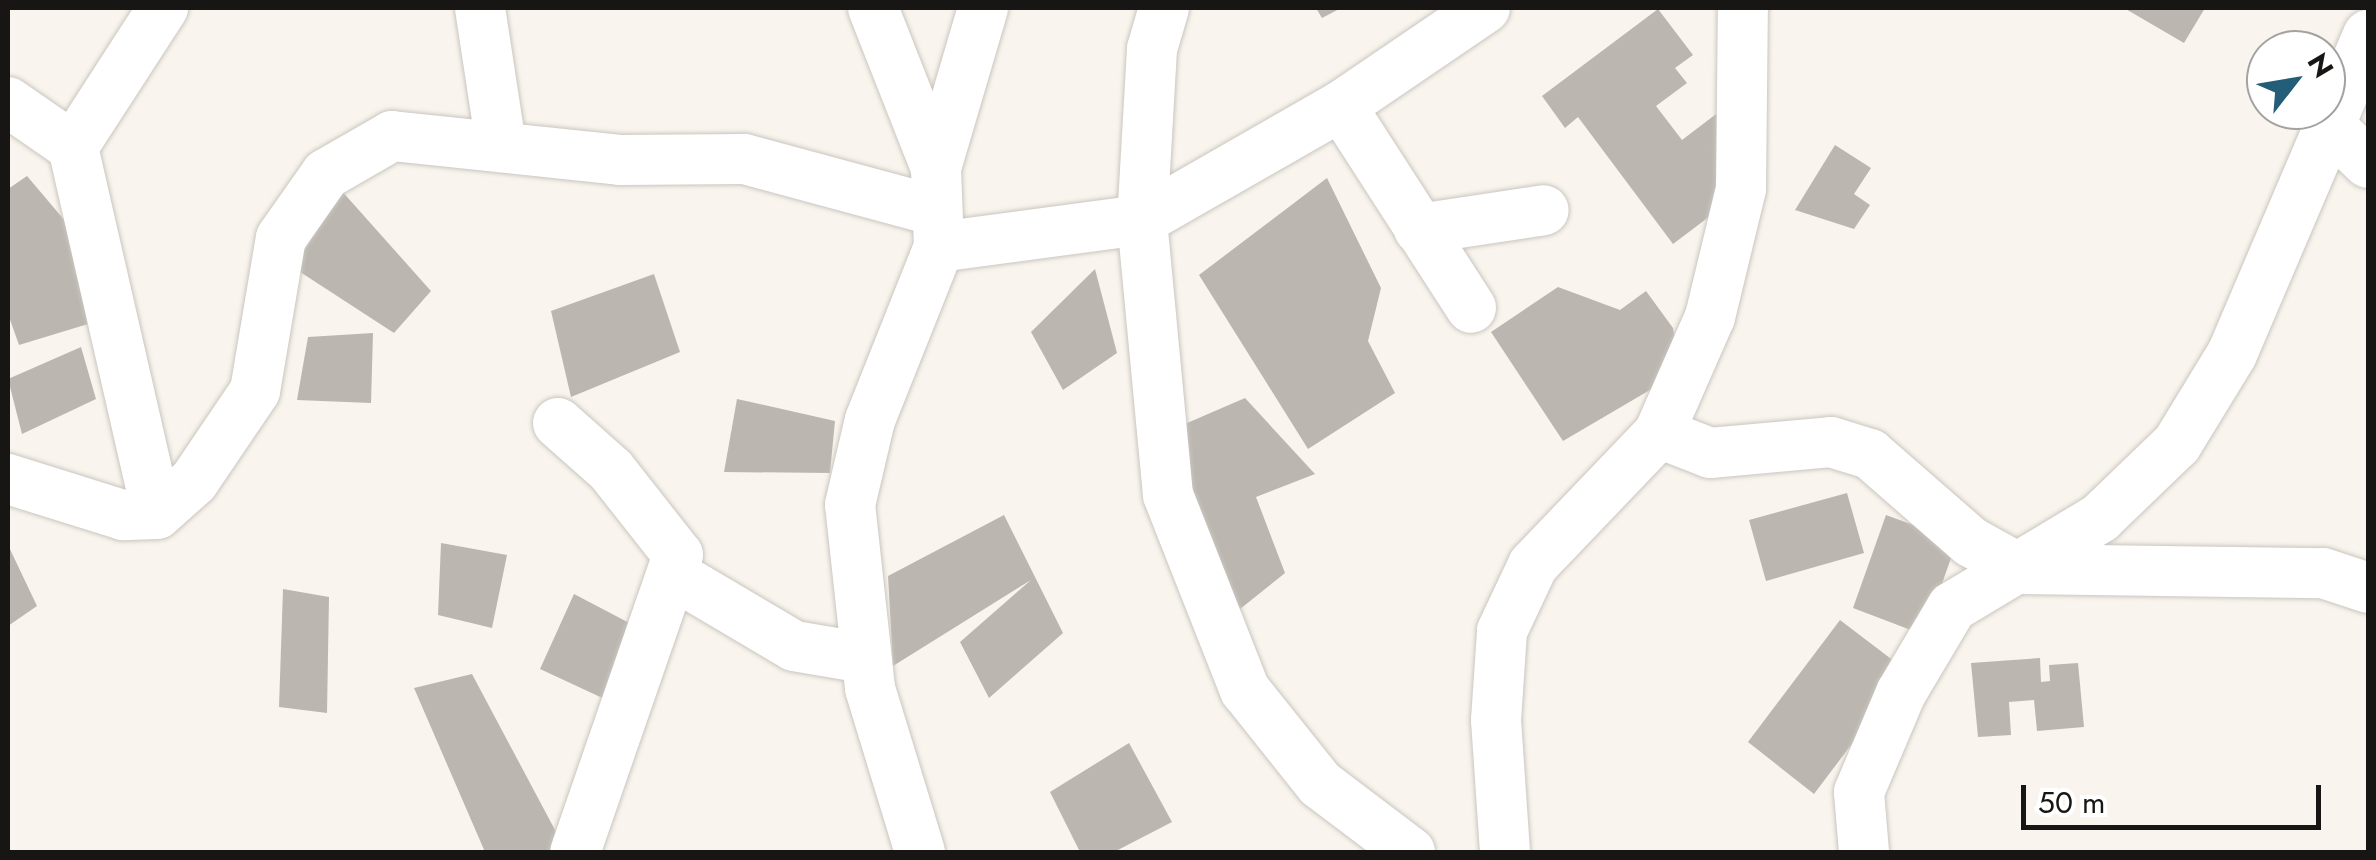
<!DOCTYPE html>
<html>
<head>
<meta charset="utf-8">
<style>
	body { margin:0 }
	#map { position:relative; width:2376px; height:860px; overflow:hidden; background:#f9f5ee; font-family:Jost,sans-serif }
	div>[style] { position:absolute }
	.building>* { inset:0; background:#bbb6b0 }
	.roads { filter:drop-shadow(0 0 2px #cac5bf) drop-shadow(0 0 2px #cac5bf) }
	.minor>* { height:50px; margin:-25px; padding:0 25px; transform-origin:25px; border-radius:25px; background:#fff }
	span { translate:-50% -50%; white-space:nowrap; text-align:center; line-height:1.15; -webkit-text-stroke:8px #fff; paint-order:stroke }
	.frame { position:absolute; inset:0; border:10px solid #181614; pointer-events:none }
	.north { position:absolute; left:2246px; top:30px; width:100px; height:100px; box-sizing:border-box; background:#fff; border:2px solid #a3a2a1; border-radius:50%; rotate:59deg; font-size:28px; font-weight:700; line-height:40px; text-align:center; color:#181614 }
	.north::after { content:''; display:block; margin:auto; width:35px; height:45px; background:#245d77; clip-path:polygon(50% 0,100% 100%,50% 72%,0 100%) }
	.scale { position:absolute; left:2021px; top:785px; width:300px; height:45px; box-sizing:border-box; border:5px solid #181614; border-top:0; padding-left:12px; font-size:30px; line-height:35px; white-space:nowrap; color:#181614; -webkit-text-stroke:8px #fff; paint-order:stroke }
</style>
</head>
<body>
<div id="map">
	<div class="building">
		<div style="clip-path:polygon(1316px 8px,1341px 8px,1322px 18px)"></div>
		<div style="clip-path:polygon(2124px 8px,2205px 8px,2184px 43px)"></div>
		<div style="clip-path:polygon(1658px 9px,1693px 55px,1675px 68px,1687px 83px,1656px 106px,1682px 140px,1728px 105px,1726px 204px,1673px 244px,1578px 117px,1565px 128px,1542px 96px)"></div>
		<div style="clip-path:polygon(1835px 145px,1871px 168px,1854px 194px,1870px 205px,1854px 229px,1795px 210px)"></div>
		<div style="clip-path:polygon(27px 176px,77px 235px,88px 324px,19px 345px,8px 314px,8px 189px)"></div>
		<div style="clip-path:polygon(1327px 178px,1381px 288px,1368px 341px,1395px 393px,1308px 449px,1199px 275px)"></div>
		<div style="clip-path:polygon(340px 189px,431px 291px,394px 333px,294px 268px)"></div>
		<div style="clip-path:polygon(1095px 269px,1117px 353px,1063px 390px,1031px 332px)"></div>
		<div style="clip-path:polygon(654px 274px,680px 352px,571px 397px,551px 311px)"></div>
		<div style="clip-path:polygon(1558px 287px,1620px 310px,1646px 291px,1673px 328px,1678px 355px,1667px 380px,1563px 441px,1491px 332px)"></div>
		<div style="clip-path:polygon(373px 333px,371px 403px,297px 400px,308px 337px)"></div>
		<div style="clip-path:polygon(81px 347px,96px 399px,22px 434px,8px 379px)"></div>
		<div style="clip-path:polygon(1245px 398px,1315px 474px,1256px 497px,1285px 573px,1225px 621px,1171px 430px)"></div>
		<div style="clip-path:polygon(737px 399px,835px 421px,830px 473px,724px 472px)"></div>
		<div style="clip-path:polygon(1847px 493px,1864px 553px,1766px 581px,1749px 520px)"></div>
		<div style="clip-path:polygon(1004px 515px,1063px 633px,989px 698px,960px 642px,1031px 580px,893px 666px,888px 576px)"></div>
		<div style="clip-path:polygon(1886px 515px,1957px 541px,1924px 635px,1853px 608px)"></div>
		<div style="clip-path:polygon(441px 543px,507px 555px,492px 628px,438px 615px)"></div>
		<div style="clip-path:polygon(8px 545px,37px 606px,8px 626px)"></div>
		<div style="clip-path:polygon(283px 589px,329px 597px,327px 713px,279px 707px)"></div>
		<div style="clip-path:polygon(574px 594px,635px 626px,611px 702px,540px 669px)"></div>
		<div style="clip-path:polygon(1840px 620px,1907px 671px,1814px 794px,1748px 742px)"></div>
		<div style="clip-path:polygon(2040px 658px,2041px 682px,2050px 681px,2049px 665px,2078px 663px,2084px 727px,2037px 731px,2034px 700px,2009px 702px,2011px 735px,1978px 737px,1971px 663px)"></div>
		<div style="clip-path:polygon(472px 674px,563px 845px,547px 852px,485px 852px,414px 688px)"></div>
		<div style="clip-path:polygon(1129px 743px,1172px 822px,1114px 852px,1080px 852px,1050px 792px)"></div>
	</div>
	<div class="roads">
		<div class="minor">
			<div style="left:480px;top:8px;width:140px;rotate:81.3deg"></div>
			<div style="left:873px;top:8px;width:172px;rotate:68.5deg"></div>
			<div style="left:1164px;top:8px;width:43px;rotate:106.3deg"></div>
			<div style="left:1152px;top:49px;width:171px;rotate:93.3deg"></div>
			<div style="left:1142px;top:220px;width:276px;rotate:84.6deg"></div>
			<div style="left:1168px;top:495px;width:210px;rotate:68.5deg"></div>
			<div style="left:1245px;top:690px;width:120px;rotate:51.4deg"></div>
			<div style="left:1320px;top:784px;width:113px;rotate:37.1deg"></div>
			<div style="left:8px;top:102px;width:79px;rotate:34.7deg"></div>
			<div style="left:73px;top:147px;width:376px;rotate:77.1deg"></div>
			<div style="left:157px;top:514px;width:34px;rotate:178deg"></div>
			<div style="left:123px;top:515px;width:121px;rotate:-162.6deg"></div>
			<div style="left:1341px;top:106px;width:240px;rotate:57.2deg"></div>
			<div style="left:2332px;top:128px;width:50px;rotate:44.2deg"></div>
			<div style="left:73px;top:147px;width:166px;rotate:-57.1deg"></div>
			<div style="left:1419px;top:229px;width:126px;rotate:-8.6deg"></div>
			<div style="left:939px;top:247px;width:205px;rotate:-7.6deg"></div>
			<div style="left:1142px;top:220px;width:229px;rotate:-29.8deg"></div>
			<div style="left:1341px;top:106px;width:174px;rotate:-34.2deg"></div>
			<div style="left:558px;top:423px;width:71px;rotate:41.6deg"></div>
			<div style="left:611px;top:470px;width:108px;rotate:51.8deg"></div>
			<div style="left:678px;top:555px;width:314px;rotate:109.1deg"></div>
			<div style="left:1659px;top:433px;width:55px;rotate:21.4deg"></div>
			<div style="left:1710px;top:453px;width:121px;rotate:-5.2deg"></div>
			<div style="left:1831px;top:442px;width:41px;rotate:17.1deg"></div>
			<div style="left:1870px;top:454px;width:134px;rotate:41.1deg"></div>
			<div style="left:1971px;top:542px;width:56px;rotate:28.9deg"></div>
			<div style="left:2020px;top:569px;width:303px;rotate:0.8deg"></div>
			<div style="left:2323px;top:573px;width:47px;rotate:18.4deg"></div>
			<div style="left:157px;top:514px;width:50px;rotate:-41.7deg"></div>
			<div style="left:194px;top:481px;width:109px;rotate:-55.9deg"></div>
			<div style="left:255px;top:391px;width:155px;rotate:-80.4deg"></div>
			<div style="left:281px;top:238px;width:78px;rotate:-54.9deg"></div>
			<div style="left:326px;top:174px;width:76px;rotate:-29.9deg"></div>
			<div style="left:392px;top:136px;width:229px;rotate:6deg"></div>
			<div style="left:620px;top:160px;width:124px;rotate:-0.5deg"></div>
			<div style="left:744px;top:159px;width:200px;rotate:15.1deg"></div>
			<div style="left:674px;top:575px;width:139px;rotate:30.6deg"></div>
			<div style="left:794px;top:646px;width:72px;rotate:9.6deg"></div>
			<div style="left:920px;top:852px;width:171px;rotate:-107deg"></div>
			<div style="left:870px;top:688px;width:184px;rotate:-96.2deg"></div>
			<div style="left:850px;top:505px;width:87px;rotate:-76.8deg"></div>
			<div style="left:870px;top:420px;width:186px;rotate:-68.3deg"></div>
			<div style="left:939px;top:247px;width:79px;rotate:-92.2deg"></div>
			<div style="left:936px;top:168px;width:167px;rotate:-73.6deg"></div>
			<div style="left:1505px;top:852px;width:132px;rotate:-93.9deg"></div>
			<div style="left:1496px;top:720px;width:89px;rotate:-86.1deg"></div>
			<div style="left:1502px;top:631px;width:73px;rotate:-64.8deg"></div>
			<div style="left:1533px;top:565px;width:182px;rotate:-46.3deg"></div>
			<div style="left:1659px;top:433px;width:127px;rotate:-66.3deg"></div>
			<div style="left:1710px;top:317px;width:132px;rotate:-76.4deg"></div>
			<div style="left:1741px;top:189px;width:181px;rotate:-89.4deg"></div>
			<div style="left:1864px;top:852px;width:60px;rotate:-94.8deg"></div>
			<div style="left:1859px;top:792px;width:108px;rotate:-67deg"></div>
			<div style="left:1901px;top:693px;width:100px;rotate:-59.3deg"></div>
			<div style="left:1952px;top:607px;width:173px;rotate:-31deg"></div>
			<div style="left:2100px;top:518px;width:107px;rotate:-43.9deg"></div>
			<div style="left:2177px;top:444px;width:105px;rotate:-58.6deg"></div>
			<div style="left:2232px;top:354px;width:347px;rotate:-66.9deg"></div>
		</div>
	</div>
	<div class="frame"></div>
	<div class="north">N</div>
	<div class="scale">50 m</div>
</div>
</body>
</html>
